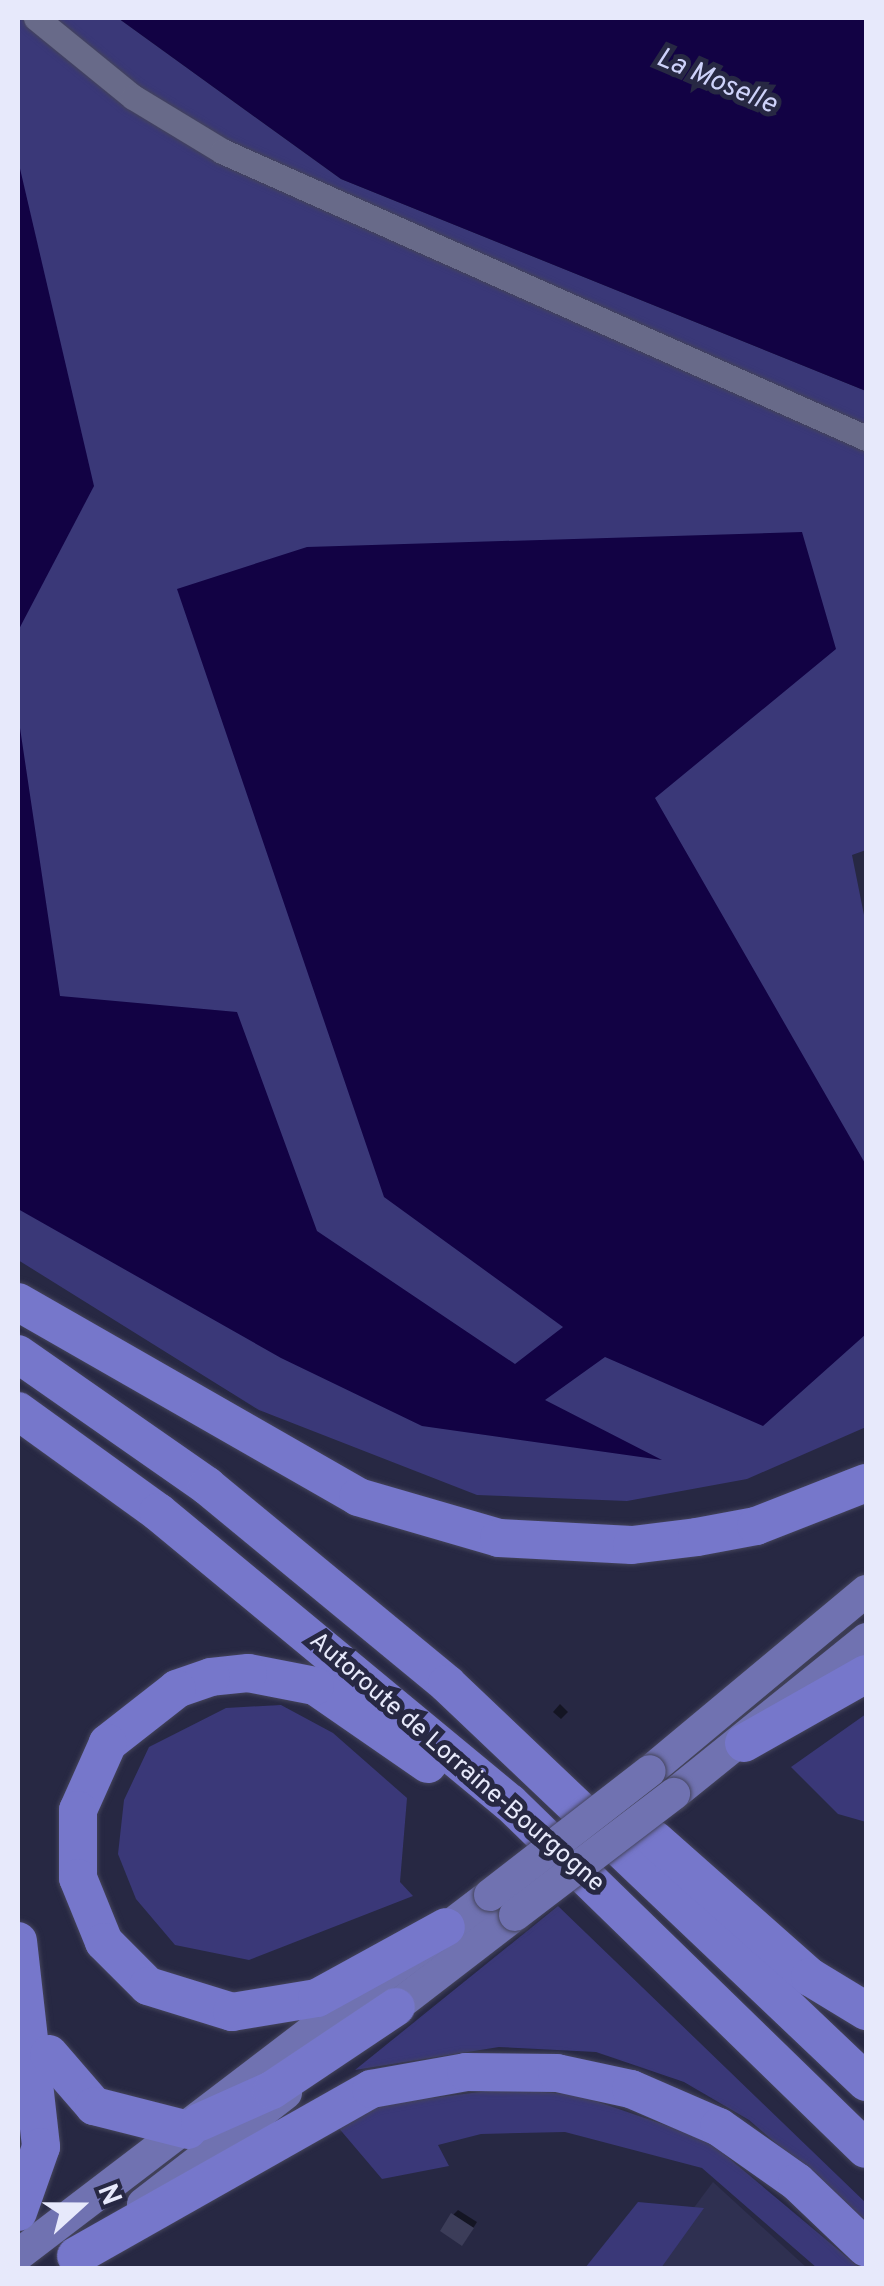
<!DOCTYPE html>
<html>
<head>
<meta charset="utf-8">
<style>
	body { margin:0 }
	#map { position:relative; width:884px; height:2286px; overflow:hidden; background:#272843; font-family:Overpass,sans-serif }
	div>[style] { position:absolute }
	.built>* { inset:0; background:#2f3051 }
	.green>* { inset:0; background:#3a3878 }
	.water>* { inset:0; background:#120244 }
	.shadow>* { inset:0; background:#0007 }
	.building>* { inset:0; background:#3c3d59 }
	.roads { filter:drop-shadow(0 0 2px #44445b) drop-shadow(0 0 2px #44445b) }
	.minor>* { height:25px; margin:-12.5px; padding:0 12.5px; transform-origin:12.5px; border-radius:12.5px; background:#686a89 }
	.major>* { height:32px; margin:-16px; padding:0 16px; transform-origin:16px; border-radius:16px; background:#7072b1 }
	.highway>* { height:38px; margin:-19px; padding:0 19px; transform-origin:19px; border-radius:19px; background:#7677cb }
	.bridges { filter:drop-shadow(0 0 2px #44445b) drop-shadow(0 0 2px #44445b) }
	.major-bridge>* { height:32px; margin:-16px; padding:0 16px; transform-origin:16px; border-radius:16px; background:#7072b1 }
	span { translate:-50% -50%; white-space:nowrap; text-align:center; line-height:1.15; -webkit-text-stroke:10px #272843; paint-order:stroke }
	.street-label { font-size:25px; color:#e7e9fb }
	.water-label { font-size:28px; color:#ced2fa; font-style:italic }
	.frame { position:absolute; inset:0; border:20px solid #e7e9fb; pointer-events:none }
	.north { position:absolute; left:30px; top:2156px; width:100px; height:100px; -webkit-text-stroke:8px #272843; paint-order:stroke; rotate:69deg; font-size:28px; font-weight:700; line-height:40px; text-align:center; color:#e7e9fb }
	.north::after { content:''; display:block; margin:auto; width:35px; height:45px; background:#e7e9fb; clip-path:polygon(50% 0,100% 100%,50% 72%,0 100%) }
</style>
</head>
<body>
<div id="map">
	<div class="built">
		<div style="clip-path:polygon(713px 2182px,807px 2268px,649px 2268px)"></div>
	</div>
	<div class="green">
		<div style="clip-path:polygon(18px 18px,118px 18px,341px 179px,866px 391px,866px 850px,852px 855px,866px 925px,866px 1427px,747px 1479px,627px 1501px,477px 1495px,259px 1410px,18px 1260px)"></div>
		<div style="clip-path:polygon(281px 1705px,333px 1733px,407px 1798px,400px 1882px,413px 1896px,249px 1960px,175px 1945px,136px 1899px,118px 1854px,124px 1800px,149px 1747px,226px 1708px)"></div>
		<div style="clip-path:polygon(866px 1714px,866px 1822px,838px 1814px,791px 1767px)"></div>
		<div style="clip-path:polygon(558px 1906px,866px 2203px,866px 2221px,749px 2120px,684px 2082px,596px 2052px,499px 2047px,355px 2070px)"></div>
		<div style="clip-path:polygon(504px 2089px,578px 2095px,706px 2139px,860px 2268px,817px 2268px,702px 2168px,565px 2132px,481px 2134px,438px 2145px,449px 2166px,382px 2179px,337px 2126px,383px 2104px)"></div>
		<div style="clip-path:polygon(638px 2202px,704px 2208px,661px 2268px,585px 2268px)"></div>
	</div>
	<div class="water">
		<div style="clip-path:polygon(118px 18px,866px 18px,866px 391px,341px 179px)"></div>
		<div style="clip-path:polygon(18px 160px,94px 486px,18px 631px)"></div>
		<div style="clip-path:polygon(802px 532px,836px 649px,655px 798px,866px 1165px,866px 1334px,763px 1426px,605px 1357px,545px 1400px,662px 1460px,422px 1426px,281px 1358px,18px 1209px,20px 728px,60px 996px,237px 1012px,317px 1231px,515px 1364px,563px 1327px,384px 1197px,177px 589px,307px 547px)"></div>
	</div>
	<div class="shadow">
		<div style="clip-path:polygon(560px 1704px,568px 1712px,561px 1719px,553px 1712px)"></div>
		<div style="clip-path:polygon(458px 2210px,477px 2222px,467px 2238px,453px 2215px)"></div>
	</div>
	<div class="building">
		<div style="clip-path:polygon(451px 2213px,474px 2228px,462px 2246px,440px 2231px)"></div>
	</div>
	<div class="roads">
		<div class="minor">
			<div style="left:36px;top:18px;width:125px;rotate:39.2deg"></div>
			<div style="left:133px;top:97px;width:104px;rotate:31.2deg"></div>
			<div style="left:222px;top:151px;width:705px;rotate:24.02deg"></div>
		</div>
		<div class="major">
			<div style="left:650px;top:1771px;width:281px;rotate:-39.8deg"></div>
			<div style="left:674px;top:1794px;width:247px;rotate:-38.9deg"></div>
			<div style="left:376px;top:2022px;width:175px;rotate:-37.6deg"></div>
			<div style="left:143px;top:2204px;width:181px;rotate:-37.8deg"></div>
			<div style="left:18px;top:2255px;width:594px;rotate:-37.33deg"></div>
		</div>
		<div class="highway">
			<div style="left:18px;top:1302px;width:392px;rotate:29.8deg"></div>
			<div style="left:358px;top:1497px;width:147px;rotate:16.2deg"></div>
			<div style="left:499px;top:1538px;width:133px;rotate:3deg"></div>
			<div style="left:632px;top:1545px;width:65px;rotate:-7deg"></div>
			<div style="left:697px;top:1537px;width:60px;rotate:-10.6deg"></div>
			<div style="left:756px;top:1526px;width:118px;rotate:-21.4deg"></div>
			<div style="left:18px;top:1354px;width:231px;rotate:34.9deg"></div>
			<div style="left:207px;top:1486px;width:311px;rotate:39.5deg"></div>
			<div style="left:447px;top:1684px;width:578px;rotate:43.53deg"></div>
			<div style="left:18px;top:1411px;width:173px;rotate:35.8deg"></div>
			<div style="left:158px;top:1512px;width:457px;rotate:39.6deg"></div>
			<div style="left:510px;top:1803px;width:496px;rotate:44.2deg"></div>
			<div style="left:744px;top:1743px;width:140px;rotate:-29.5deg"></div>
			<div style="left:428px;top:1764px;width:137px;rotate:-145.4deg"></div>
			<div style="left:315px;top:1686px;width:68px;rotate:-169deg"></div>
			<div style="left:248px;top:1673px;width:37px;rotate:174deg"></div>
			<div style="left:211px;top:1677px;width:36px;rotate:161deg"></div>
			<div style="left:177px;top:1689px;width:88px;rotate:142deg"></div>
			<div style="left:108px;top:1743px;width:73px;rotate:114.1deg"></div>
			<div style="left:78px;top:1810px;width:68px;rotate:90deg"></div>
			<div style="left:78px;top:1878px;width:69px;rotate:67.9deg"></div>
			<div style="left:104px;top:1942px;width:62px;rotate:45deg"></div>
			<div style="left:148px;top:1986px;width:88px;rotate:17.2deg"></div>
			<div style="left:232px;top:2012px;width:86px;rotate:-9.4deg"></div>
			<div style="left:317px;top:1998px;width:147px;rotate:-28.8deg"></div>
			<div style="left:655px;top:1840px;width:207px;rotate:41.5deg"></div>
			<div style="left:810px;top:1977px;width:66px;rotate:31.3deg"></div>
			<div style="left:18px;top:1941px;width:207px;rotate:83.6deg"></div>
			<div style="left:41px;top:2147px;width:69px;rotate:109.5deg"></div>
			<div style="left:49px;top:2054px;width:69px;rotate:49.1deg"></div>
			<div style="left:94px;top:2106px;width:97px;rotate:14.3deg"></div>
			<div style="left:200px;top:2122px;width:79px;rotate:-24deg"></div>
			<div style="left:272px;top:2090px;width:149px;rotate:-33.8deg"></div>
			<div style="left:76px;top:2256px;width:339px;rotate:-29.5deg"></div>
			<div style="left:371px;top:2089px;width:97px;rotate:-10.1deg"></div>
			<div style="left:466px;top:2072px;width:91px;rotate:0.6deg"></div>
			<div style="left:557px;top:2073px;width:76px;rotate:12.2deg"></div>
			<div style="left:631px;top:2089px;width:96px;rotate:23.4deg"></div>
			<div style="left:719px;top:2127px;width:95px;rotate:35.2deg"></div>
			<div style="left:797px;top:2182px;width:95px;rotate:43.7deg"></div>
		</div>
	</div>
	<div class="bridges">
		<div class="major-bridge">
			<div style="left:490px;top:1895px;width:202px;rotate:-37.8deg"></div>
			<div style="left:515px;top:1915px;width:200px;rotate:-37.3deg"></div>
		</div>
	</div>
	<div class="street-label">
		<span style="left:456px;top:1763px;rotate:41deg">Autoroute de Lorraine-Bourgogne</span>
	</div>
	<div class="water-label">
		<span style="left:716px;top:82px;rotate:23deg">La Moselle</span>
	</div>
	<div class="frame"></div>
	<div class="north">N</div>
</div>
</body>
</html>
